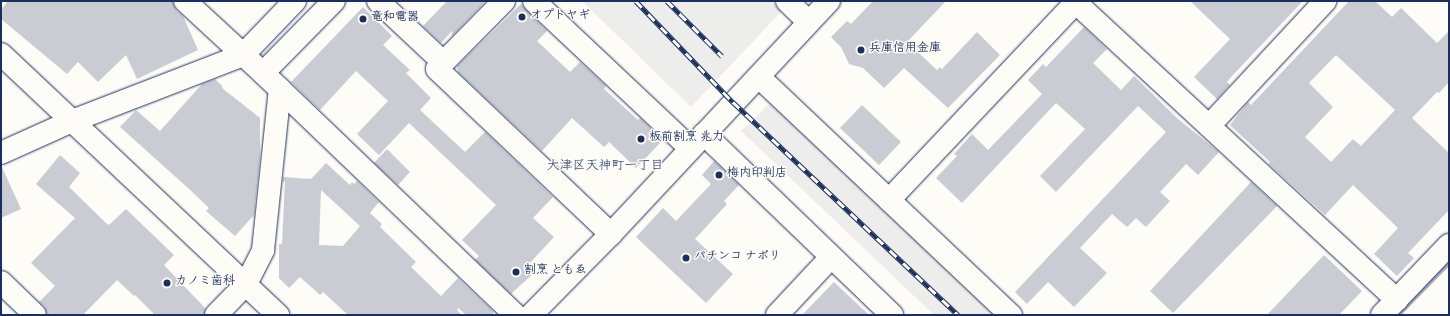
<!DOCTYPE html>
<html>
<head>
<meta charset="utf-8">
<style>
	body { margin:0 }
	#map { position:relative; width:1450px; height:316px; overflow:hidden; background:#fdfcf7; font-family:"Gochi Hand","Klee One",sans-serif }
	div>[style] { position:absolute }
	.built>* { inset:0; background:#edeeec }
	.stream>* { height:6px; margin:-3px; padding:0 3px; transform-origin:3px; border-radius:3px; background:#b3b8c5 }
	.building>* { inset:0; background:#c9ccd3 }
	.roads { filter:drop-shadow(0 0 1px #1b2f5e) drop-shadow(0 0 1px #1b2f5e) }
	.minor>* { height:22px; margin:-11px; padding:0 11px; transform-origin:11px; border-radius:11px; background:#fdfcf7 }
	.rail>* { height:4.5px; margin-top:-2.25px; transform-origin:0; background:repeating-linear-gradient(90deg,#fdfcf7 0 9px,#1b2f5e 0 18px); box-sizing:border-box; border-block:1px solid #1b2f5e }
	.dots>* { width:11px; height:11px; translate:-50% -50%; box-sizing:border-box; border:2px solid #fdfcf7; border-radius:50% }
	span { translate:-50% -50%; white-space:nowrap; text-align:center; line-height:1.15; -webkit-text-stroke:3px #fdfcf7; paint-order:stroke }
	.poi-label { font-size:12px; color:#1b2f5e; font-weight:700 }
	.left { translate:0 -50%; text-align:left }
	.neighbourhood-label { font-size:13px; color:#1b2f5e }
	.frame { position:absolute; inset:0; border:2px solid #1b2f5e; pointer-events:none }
</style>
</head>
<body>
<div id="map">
	<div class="built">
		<div style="clip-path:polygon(582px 1px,771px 1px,782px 11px,691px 107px)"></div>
		<div style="clip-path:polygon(775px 98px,1001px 315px,934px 315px,741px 131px)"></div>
	</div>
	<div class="stream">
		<div style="left:1397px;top:315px;width:74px;rotate:-45.5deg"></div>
	</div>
	<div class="building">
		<div style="clip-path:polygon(8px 1px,173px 1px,176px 10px,183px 16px,198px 50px,137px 79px,126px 55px,98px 82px,78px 62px,67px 74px,1px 19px,1px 10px)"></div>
		<div style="clip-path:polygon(447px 1px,482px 1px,484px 3px,452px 36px,452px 31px,441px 43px,423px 26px)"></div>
		<div style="clip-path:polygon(873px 1px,946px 1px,907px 42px,937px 70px,940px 67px,942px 69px,977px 32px,1000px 55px,948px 108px,904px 68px,884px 88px,863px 68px,849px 64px,841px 47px,831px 37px,847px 21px,851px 24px)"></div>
		<div style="clip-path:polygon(1190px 1px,1303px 1px,1232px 76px,1227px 82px,1230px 85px,1217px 99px,1194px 77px,1230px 39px)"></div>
		<div style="clip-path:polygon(evenodd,1349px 1px,1375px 1px,1392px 17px,1401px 8px,1437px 43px,1449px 31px,1449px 82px,1439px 93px,1437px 92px,1412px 118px,1449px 153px,1449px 210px,1408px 253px,1414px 258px,1397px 276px,1374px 254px,1398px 228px,1353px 185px,1325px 215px,1269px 164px,1270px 162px,1230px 125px,1248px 102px,1251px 105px,1349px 1px,1336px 55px,1395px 110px,1361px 146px,1353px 139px,1331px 162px,1305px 137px,1333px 107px,1309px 83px,1336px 55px)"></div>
		<div style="clip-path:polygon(521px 4px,547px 31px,537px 41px,570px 72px,580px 62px,606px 86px,604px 89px,638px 120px,640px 118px,663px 140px,636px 168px,609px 142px,604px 147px,572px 118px,542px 151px,458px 72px,457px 66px)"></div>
		<div style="clip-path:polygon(363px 7px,392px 36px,383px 45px,410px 70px,406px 73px,431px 98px,420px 110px,465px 152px,485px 132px,553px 197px,533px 218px,554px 237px,529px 264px,536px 271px,511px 294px,475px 260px,479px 256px,462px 240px,496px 205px,409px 123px,379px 155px,357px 134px,388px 101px,356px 71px,320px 110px,291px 82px)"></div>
		<div style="clip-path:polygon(1084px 27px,1107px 49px,1093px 63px,1121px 90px,1134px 76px,1178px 119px,1219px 152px,1198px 175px,1186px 164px,1160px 192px,1170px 201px,1146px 227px,1136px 218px,1127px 227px,1112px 214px,1080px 248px,1107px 273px,1074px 307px,1048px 282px,1027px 304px,1015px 292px,1166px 132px,1138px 106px,1056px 192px,1040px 176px,1085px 129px,1056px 103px,962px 203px,936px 178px,957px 156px,954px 154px,972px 134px,988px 150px,1042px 94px,1028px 80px,1043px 64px,1046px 67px)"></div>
		<div style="clip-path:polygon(215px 79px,223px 87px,222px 88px,260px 118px,260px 158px,254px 215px,235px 236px,206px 211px,209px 208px,188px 188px,120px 127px,136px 110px,160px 131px,202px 84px)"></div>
		<div style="clip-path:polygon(862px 105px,901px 142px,879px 165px,840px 128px)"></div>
		<div style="clip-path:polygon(387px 149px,410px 172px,398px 185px,374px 163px)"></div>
		<div style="clip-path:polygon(60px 155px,80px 173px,69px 187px,106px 223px,109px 225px,126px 209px,174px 255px,164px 265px,206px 309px,204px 315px,155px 315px,135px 295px,134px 296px,117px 280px,83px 315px,47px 315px,44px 306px,39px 302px,55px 286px,31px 263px,75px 218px,36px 184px)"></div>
		<div style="clip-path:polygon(714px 161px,739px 185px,724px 201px,727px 204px,695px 239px,733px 274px,706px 303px,636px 237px,663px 208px,676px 221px,711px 184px,702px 175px)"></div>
		<div style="clip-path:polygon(evenodd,326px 163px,350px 185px,352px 182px,354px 184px,357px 181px,379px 202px,370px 213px,382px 224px,380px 227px,416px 262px,411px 267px,441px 296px,458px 278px,494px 312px,492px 315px,466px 315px,458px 308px,457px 310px,462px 315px,348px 315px,323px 292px,320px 295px,300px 277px,289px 288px,279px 278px,279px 244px,282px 244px,285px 180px,283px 183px,283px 177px,311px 179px,326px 163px,321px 190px,360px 226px,343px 246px,319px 245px,321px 190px)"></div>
		<div style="clip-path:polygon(1px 165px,21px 209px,1px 218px)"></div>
		<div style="clip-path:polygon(1251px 182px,1277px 206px,1173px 313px,1150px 291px)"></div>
		<div style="clip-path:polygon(1324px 255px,1362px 291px,1339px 315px,1267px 315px)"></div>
		<div style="clip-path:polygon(834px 282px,869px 315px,802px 315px)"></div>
	</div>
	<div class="roads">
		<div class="minor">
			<div style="left:185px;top:1px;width:106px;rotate:42.7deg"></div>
			<div style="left:263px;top:73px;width:349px;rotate:43.8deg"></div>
			<div style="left:378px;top:1px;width:89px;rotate:43.2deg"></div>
			<div style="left:504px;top:1px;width:95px;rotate:134.6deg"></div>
			<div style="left:437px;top:69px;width:240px;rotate:43.5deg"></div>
			<div style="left:534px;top:1px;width:214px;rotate:43.3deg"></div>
			<div style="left:787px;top:1px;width:30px;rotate:44deg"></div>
			<div style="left:1074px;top:1px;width:440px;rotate:42.8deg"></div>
			<div style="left:1px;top:54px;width:381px;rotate:43.3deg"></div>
			<div style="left:263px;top:73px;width:101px;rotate:-45.4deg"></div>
			<div style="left:759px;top:77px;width:347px;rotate:43.4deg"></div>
			<div style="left:1209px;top:126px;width:171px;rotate:-47.1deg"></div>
			<div style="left:704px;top:134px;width:261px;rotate:43.9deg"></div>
			<div style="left:1px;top:153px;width:78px;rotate:-24.3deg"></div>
			<div style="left:72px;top:121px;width:183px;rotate:-21.1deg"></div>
			<div style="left:243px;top:55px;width:75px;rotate:-46.1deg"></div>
			<div style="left:889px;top:200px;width:274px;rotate:-46.6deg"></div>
			<div style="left:1px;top:282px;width:47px;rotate:44.1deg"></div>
			<div style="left:216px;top:315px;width:43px;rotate:-45.9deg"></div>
			<div style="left:246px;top:284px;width:38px;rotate:-63deg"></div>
			<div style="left:263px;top:250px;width:162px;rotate:-84deg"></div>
			<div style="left:531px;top:315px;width:114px;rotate:-45.4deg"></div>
			<div style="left:611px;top:234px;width:319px;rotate:-46.9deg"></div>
			<div style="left:777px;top:315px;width:79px;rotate:-47deg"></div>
			<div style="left:1382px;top:315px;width:97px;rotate:-46.3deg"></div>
		</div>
	</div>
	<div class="rail">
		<div style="left:636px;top:1px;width:140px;rotate:46.2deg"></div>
		<div style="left:733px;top:102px;width:310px;rotate:43.4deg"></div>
		<div style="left:667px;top:1px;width:78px;rotate:45deg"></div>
	</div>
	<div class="dots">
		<div style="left:522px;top:17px;background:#1b2f5e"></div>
		<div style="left:363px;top:19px;background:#1b2f5e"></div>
		<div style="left:861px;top:50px;background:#1b2f5e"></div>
		<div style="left:641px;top:139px;background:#1b2f5e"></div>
		<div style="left:719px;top:175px;background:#1b2f5e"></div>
		<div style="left:686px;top:258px;background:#1b2f5e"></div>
		<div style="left:516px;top:272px;background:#1b2f5e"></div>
		<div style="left:167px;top:283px;background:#1b2f5e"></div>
	</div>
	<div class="poi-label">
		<span class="left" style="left:530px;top:17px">オプトヤギ</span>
		<span class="left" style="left:371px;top:19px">竜和電器</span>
		<span class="left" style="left:869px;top:50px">兵庫信用金庫</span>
		<span class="left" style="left:649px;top:139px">板前割烹 兆力</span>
		<span class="left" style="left:727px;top:175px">梅内印判店</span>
		<span class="left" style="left:694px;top:258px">パチンコ ナポリ</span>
		<span class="left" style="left:524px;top:272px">割烹 ともゑ</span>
		<span class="left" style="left:175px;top:283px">カノミ歯科</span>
	</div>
	<div class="neighbourhood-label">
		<span style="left:605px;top:167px">大津区天神町一丁目</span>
	</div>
	<div class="frame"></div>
</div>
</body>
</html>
